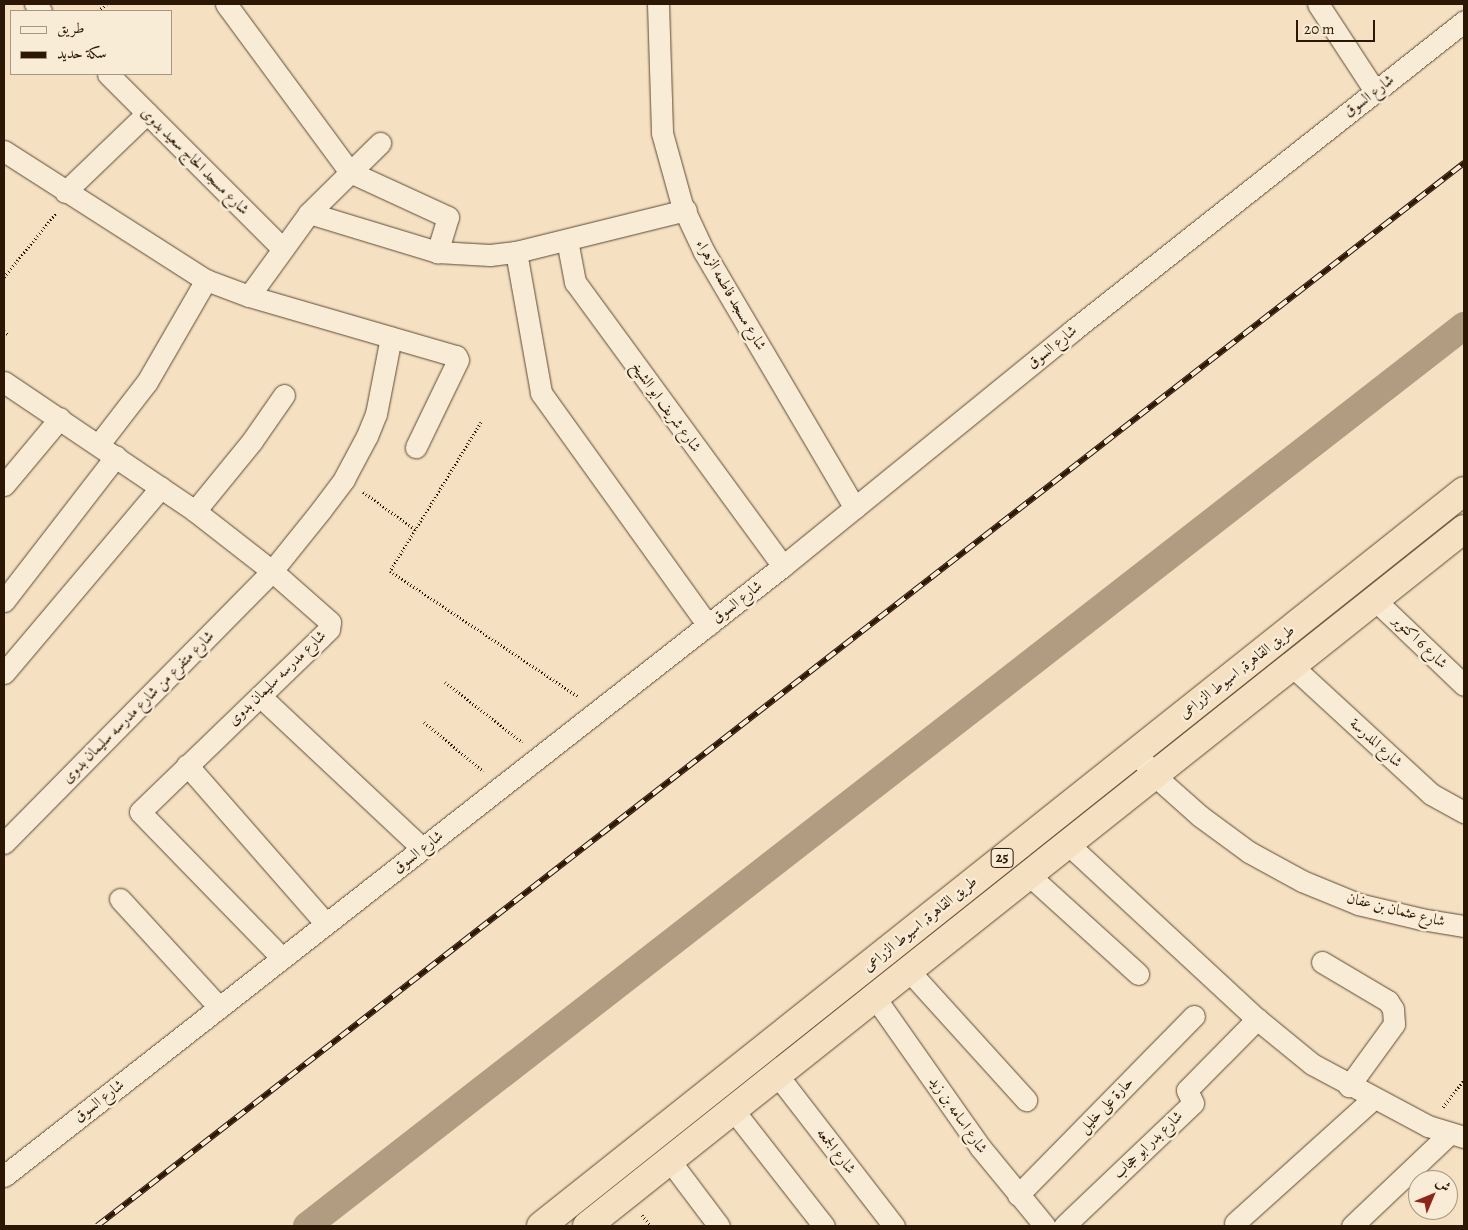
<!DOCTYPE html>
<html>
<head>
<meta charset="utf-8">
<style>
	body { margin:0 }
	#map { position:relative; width:1468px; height:1230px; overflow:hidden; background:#f5e1c1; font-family:Alegreya,Amiri,serif }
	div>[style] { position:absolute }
	.canal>* { height:28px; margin:-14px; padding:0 14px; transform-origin:14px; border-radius:14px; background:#b19c81 }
	.path>* { height:3px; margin-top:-1.5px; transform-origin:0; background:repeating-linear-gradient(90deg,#2c1604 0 1px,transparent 0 3.5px) }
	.roads { filter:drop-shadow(0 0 1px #5e4933) drop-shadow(0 0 1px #5e4933) }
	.street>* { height:21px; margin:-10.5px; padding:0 10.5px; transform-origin:10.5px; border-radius:10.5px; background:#f8ecd7 }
	.highway>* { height:28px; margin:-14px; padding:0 14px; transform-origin:14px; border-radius:14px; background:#f5e1c1 }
	.rail>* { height:5.5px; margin-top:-2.75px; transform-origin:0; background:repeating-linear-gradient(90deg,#f8ecd7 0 11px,#2c1604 0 22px); box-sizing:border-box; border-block:1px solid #2c1604 }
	span { translate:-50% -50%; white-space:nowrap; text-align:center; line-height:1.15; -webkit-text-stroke:5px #f8ecd7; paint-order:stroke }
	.shield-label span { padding:1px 4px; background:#f8ecd7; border:1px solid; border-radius:4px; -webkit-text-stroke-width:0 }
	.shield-label { font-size:14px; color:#2c1604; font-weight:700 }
	.street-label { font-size:15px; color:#2c1604 }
	.frame { position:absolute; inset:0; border:5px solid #2c1604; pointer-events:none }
	.legend { position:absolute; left:10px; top:10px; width:162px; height:65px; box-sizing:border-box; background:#f8ecd7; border:1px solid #a69683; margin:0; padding:6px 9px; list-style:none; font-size:15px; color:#2c1604 }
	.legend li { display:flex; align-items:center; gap:10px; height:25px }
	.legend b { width:25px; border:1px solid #a69683 }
	.north { position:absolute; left:1408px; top:1170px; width:50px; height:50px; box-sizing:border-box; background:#f8ecd7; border:1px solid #a69683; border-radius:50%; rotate:45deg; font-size:14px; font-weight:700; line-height:20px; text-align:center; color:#2c1604 }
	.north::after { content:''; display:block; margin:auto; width:18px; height:22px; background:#8f2418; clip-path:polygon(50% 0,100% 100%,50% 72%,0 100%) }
	.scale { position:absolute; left:1296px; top:20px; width:79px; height:22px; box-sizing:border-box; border:2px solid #2c1604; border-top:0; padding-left:6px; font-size:15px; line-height:18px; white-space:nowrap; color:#2c1604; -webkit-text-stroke:4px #f8ecd7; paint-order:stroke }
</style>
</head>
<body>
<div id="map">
	<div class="canal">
		<div style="left:307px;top:1226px;width:1466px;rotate:-37.88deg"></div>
	</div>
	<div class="path">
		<div style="left:98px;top:11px;width:11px;rotate:-38deg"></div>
		<div style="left:4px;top:277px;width:82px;rotate:-50.9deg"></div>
		<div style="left:4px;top:331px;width:5px;rotate:37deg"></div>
		<div style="left:481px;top:422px;width:175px;rotate:121.4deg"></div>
		<div style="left:390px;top:571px;width:227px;rotate:33.7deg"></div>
		<div style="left:363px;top:492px;width:65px;rotate:35.6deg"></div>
		<div style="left:445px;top:682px;width:98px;rotate:37.9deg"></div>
		<div style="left:424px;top:722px;width:77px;rotate:39.7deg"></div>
		<div style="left:1443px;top:1107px;width:34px;rotate:-52deg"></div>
		<div style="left:642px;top:1215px;width:14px;rotate:51deg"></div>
	</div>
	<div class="roads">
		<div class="street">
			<div style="left:35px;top:4px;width:9px;rotate:49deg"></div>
			<div style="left:226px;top:4px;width:209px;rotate:53.6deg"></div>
			<div style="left:350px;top:172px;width:108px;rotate:24.7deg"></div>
			<div style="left:448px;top:217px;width:37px;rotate:107deg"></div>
			<div style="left:658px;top:4px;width:129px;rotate:88.2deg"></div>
			<div style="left:662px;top:133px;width:75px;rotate:74.5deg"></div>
			<div style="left:682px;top:205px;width:52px;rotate:64.9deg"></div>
			<div style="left:704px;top:252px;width:297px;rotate:59.5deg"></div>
			<div style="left:1318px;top:4px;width:104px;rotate:56.8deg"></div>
			<div style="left:108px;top:74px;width:245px;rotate:45deg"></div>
			<div style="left:4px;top:151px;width:240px;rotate:32.6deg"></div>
			<div style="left:206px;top:280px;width:46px;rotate:20.4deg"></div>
			<div style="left:249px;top:296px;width:216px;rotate:16.2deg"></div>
			<div style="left:456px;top:356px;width:4px;rotate:63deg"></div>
			<div style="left:458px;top:360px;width:97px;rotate:115.8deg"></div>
			<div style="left:65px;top:192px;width:114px;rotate:-43.9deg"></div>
			<div style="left:309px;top:213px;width:134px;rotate:16.9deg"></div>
			<div style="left:437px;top:252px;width:53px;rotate:3.2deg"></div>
			<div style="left:490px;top:255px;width:26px;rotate:-7deg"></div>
			<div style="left:516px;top:252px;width:175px;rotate:-13.9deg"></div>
			<div style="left:567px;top:240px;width:43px;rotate:79.2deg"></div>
			<div style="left:575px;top:282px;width:352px;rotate:53.8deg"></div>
			<div style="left:516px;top:252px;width:143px;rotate:79.9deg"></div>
			<div style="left:541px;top:393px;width:286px;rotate:54.3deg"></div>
			<div style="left:249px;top:296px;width:102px;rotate:-54.1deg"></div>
			<div style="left:309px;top:213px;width:100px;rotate:-44.6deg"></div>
			<div style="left:4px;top:382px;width:230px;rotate:34deg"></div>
			<div style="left:195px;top:511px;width:98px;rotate:37.9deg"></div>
			<div style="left:272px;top:571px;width:77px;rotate:41.3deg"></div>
			<div style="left:330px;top:622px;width:7px;rotate:98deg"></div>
			<div style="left:329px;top:629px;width:13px;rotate:135deg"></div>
			<div style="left:320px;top:638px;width:250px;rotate:136deg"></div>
			<div style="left:140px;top:812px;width:204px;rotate:45.8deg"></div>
			<div style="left:99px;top:444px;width:78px;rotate:-52.3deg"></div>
			<div style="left:147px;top:382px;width:118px;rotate:-60deg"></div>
			<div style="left:4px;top:485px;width:87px;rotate:-50.1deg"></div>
			<div style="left:195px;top:511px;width:90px;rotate:-50.8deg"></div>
			<div style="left:252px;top:441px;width:56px;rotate:-55.2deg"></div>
			<div style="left:1375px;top:600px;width:123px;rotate:43.7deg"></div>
			<div style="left:4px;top:601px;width:183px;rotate:-52.3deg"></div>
			<div style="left:1292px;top:666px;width:189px;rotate:42.6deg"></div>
			<div style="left:1431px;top:794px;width:38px;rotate:29deg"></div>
			<div style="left:4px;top:673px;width:243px;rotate:-49.8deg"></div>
			<div style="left:260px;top:696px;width:222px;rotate:43.2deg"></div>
			<div style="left:1136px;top:752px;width:31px;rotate:52deg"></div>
			<div style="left:1155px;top:776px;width:60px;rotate:41.6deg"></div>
			<div style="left:1200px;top:816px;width:61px;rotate:36.3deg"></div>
			<div style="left:1249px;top:852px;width:60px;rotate:28.7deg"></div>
			<div style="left:1302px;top:881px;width:61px;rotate:22.3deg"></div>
			<div style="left:1358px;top:904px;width:65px;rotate:13.4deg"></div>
			<div style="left:1421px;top:919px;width:44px;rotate:9.2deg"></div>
			<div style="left:187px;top:765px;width:211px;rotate:48.8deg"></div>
			<div style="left:4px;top:843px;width:382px;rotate:-45.4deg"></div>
			<div style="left:272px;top:571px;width:78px;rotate:-51.2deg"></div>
			<div style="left:321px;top:510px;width:39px;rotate:-53deg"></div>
			<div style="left:344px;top:479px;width:49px;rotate:-61.9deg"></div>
			<div style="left:367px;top:436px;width:24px;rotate:-68deg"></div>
			<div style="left:376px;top:414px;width:78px;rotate:-79deg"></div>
			<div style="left:1069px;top:845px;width:256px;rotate:42.8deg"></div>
			<div style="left:1257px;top:1019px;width:71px;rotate:39.3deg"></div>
			<div style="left:1312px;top:1064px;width:132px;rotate:28.1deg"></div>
			<div style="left:1428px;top:1126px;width:38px;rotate:17deg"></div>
			<div style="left:1030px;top:876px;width:146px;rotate:42.2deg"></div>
			<div style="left:120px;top:899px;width:147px;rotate:47.5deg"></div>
			<div style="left:1322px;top:962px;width:77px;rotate:30.6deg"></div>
			<div style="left:1388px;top:1001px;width:9px;rotate:58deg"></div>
			<div style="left:1393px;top:1009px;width:15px;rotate:86deg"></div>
			<div style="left:1394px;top:1024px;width:77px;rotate:126deg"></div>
			<div style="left:910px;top:972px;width:173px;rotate:47.8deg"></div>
			<div style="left:876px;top:999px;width:181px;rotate:54.9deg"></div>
			<div style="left:980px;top:1147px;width:102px;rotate:50.6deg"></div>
			<div style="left:778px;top:1076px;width:190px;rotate:52.3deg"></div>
			<div style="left:734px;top:1111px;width:146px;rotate:52deg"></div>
			<div style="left:670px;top:1161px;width:81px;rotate:53deg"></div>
			<div style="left:4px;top:1176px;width:989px;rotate:-38.06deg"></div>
			<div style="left:783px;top:566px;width:372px;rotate:-39.1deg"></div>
			<div style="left:1072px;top:331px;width:500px;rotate:-38.3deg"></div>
			<div style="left:1018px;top:1195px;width:251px;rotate:-45.5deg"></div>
			<div style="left:1235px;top:1223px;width:187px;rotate:-42deg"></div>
			<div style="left:1064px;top:1226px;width:178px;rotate:-43.6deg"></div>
			<div style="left:1193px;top:1103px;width:14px;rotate:-115deg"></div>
			<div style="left:1187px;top:1090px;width:100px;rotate:-45.4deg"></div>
			<div style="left:1352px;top:1226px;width:134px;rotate:-43.5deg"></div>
		</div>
		<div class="highway">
			<div style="left:541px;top:1226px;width:1180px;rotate:-38.53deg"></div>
			<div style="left:587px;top:1226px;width:1120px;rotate:-38.48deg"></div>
		</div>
	</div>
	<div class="rail">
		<div style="left:97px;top:1226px;width:1732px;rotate:-37.87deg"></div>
	</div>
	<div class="shield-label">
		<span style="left:1002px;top:858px">25</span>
	</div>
	<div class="street-label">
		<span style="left:1369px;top:96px;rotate:-38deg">شارع السوق</span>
		<span style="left:195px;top:161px;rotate:45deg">شارع مسجد الحاج سعيد بدوى</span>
		<span style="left:731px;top:295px;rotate:60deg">شارع مسجد فاطمه الزهراء</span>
		<span style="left:1052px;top:347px;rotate:-39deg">شارع السوق</span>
		<span style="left:666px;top:407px;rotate:54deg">شارع شريف ابو الشيخ</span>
		<span style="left:737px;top:602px;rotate:-38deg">شارع السوق</span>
		<span style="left:1420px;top:642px;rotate:44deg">شارع 6 اكتوبر</span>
		<span style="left:1237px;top:672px;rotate:-38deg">طريق القاهرة, اسيوط الزراعى</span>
		<span style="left:277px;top:678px;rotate:-44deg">شارع مدرسه سليمان بدوى</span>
		<span style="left:138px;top:707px;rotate:-45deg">شارع متفرع من شارع مدرسه سليمان بدوى</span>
		<span style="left:1376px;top:743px;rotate:42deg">شارع المدرسة</span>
		<span style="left:418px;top:852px;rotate:-38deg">شارع السوق</span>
		<span style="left:1396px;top:910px;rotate:14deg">شارع عثمان بن عفان</span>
		<span style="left:920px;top:924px;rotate:-39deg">طريق القاهرة, اسيوط الزراعى</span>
		<span style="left:99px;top:1101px;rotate:-38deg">شارع السوق</span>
		<span style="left:1106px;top:1105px;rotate:-46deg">حارة على خليل</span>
		<span style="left:958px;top:1115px;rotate:55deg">شارع اسامه بن زيد</span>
		<span style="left:1148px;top:1145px;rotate:-44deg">شارع بدر ابو حجاب</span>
		<span style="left:836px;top:1151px;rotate:52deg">شارع الجمعه</span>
	</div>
	<div class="frame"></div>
	<ul class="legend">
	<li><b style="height:6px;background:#f8ecd7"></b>طريق</li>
	<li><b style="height:6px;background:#2c1604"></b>سكة حديد</li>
	</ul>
	<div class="north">ش</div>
	<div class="scale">20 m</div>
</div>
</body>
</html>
